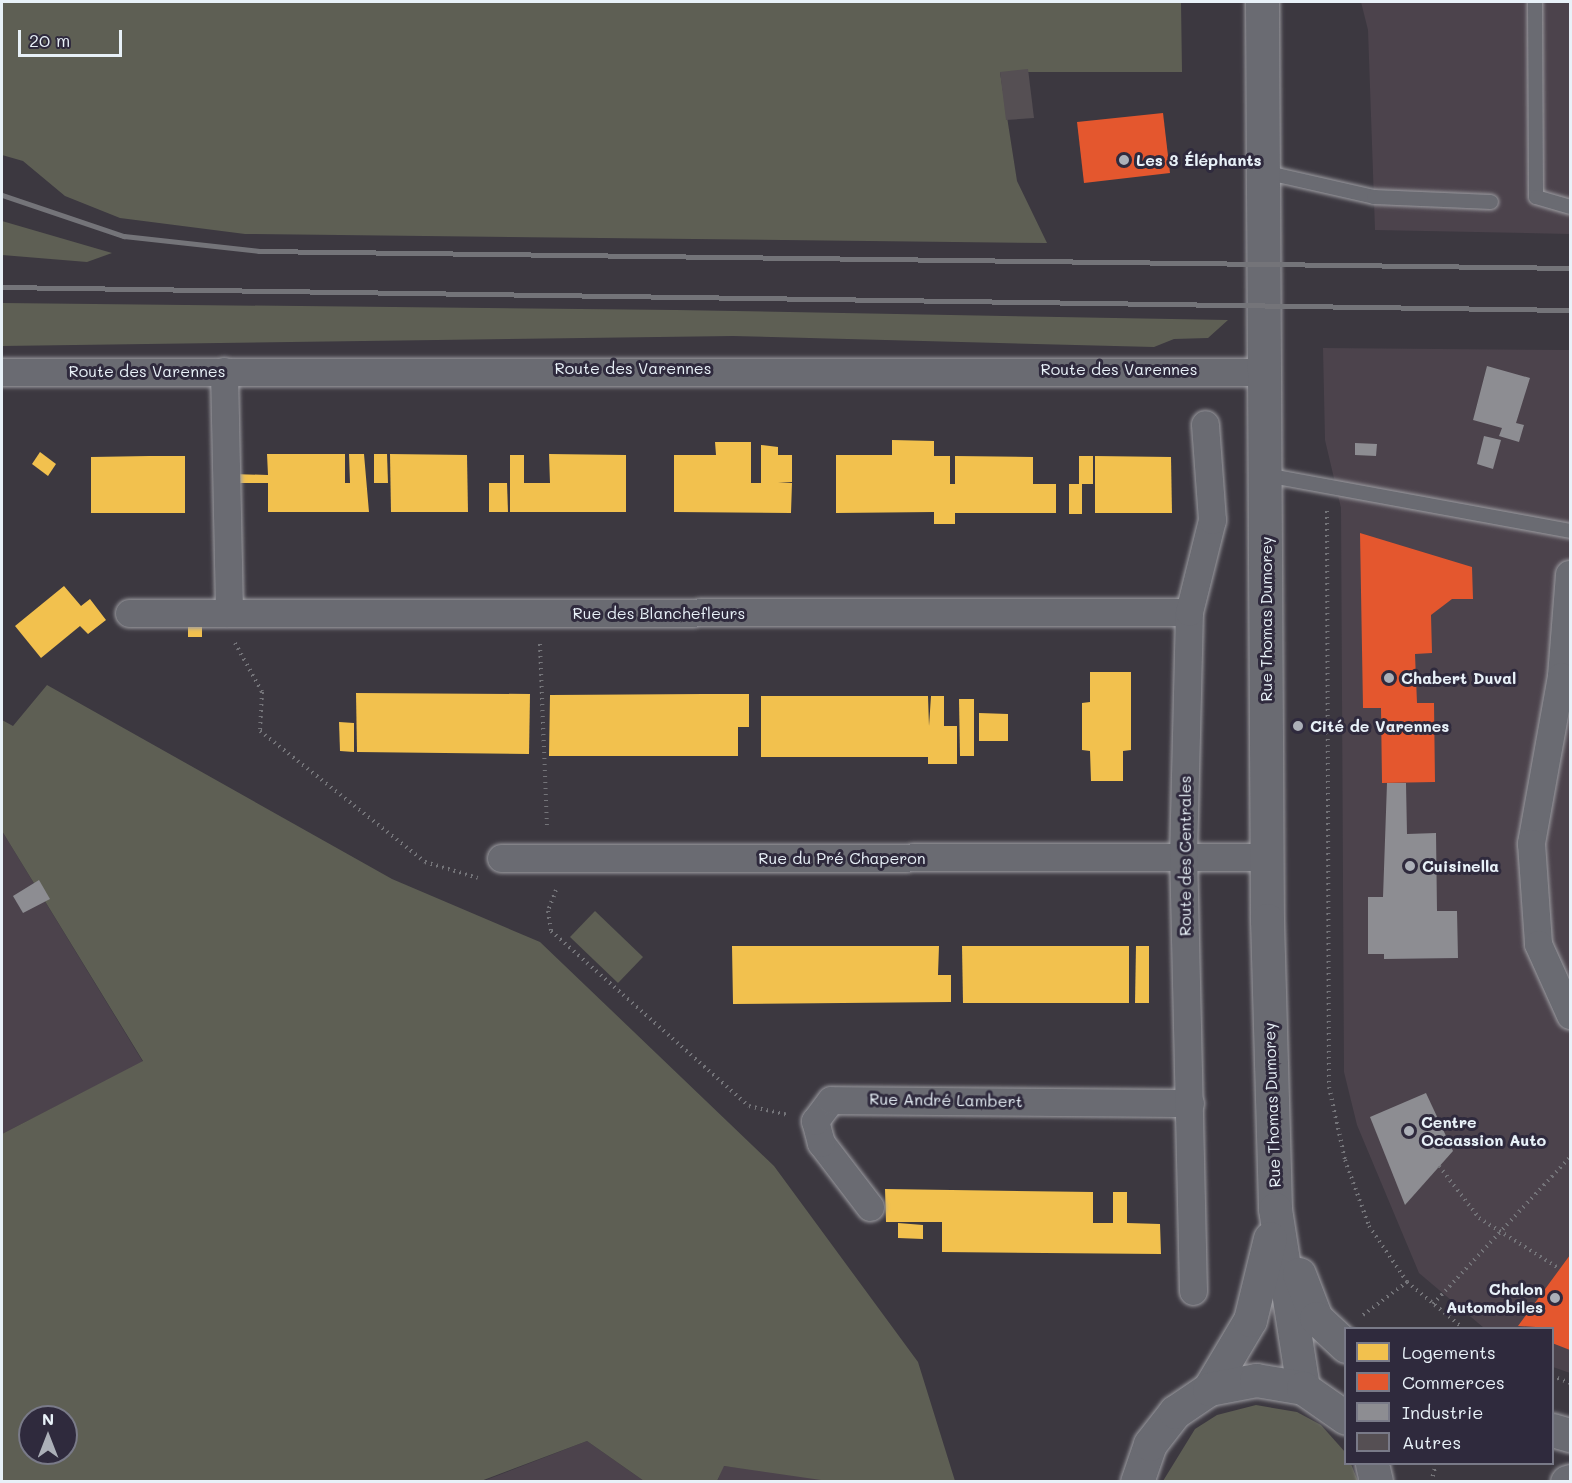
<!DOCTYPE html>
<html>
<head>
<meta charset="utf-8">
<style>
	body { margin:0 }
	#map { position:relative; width:1572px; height:1483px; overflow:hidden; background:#3c3840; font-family:Mali,sans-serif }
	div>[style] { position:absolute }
	.built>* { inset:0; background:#4c434c }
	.green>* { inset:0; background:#5e5f54 }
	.homes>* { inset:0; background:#f2c14e }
	.shops>* { inset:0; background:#e4572e }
	.industry>* { inset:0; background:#8d8d92 }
	.building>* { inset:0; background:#554f53 }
	.path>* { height:4px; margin-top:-2px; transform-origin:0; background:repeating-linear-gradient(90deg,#747479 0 1.5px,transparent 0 6px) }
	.roads { filter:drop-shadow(0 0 2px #9d9da2) drop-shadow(0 0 2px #9d9da2) }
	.service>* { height:14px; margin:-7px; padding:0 7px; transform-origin:7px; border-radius:7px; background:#6a6b72 }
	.minor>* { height:27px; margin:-13.5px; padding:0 13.5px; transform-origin:13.5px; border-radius:13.5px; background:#6a6b72 }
	.tertiary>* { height:33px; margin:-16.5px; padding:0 16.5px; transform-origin:16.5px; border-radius:16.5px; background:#6a6b72 }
	.rail>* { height:4.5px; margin:-2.25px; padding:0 2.25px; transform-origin:2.25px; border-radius:2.25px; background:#747479 }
	.dots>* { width:16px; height:16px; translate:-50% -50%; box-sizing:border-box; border:3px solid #2f2a3d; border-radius:50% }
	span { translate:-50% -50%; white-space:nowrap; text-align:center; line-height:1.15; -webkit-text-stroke:6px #2f2a3d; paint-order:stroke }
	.poi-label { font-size:16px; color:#e8f1f8; font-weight:700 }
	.left { translate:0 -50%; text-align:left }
	.right { translate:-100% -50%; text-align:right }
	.street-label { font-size:16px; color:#e8f1f8 }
	.frame { position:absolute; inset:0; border:3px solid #e8f1f8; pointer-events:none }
	.legend { position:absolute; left:1344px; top:1327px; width:210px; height:138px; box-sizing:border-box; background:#2f2a3d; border:2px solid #797a88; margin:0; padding:8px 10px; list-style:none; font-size:18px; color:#e8f1f8 }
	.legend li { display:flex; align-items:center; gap:12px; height:30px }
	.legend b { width:30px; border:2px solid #797a88 }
	.north { position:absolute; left:18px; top:1405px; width:60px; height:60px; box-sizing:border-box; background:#2f2a3d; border:2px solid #797a88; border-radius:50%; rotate:0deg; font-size:16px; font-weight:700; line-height:24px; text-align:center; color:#e8f1f8 }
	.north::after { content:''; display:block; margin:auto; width:21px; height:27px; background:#acb0b8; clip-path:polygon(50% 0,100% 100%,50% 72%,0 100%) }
	.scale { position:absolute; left:18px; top:30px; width:104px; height:27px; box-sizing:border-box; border:3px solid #e8f1f8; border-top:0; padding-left:8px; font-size:18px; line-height:21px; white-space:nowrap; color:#e8f1f8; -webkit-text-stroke:4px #2f2a3d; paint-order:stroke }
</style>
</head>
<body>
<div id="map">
	<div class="built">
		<div style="clip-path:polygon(1361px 2px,1570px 2px,1570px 234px,1375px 230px,1368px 30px)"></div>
		<div style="clip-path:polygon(1323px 348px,1570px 350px,1570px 1373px,1553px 1367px,1552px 1328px,1484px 1328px,1419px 1273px,1357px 1125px,1344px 1072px,1341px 508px,1325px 440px)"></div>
		<div style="clip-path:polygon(2px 831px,143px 1062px,2px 1134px)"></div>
		<div style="clip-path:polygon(587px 1441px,644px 1481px,481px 1482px)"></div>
		<div style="clip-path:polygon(723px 1466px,810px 1475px,828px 1481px,717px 1482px)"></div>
	</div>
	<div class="green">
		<div style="clip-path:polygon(2px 2px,1181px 2px,1182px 72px,1000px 72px,1017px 181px,1047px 243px,245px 234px,120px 218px,65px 196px,23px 161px,2px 155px)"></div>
		<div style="clip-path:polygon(2px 221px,112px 253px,87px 262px,2px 255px)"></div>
		<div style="clip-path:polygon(2px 303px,676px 310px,1228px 320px,1208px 338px,1174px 339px,1154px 347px,733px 336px,2px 346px)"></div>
		<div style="clip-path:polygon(evenodd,47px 685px,392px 879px,540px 942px,774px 1166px,918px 1362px,955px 1481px,828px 1481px,724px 1466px,717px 1481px,644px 1481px,587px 1441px,481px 1481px,2px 1481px,2px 1134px,143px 1061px,2px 831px,2px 720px,13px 726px,47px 685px,30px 1417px,66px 1417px,66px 1453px,30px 1453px,30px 1417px)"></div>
		<div style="clip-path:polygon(595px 911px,643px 957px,618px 983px,570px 937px)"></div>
		<div style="clip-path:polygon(1256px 1405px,1297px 1412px,1321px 1425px,1345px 1452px,1346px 1464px,1351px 1464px,1358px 1481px,1163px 1481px,1195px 1429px,1217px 1415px)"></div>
	</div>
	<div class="homes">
		<div style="clip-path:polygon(892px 440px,934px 441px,934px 456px,950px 456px,950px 484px,955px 484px,955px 456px,1033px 457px,1033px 484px,1056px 484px,1056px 513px,955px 513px,955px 524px,934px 524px,934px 512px,836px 513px,836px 455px,892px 455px)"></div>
		<div style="clip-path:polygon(715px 442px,751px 442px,751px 483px,761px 483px,761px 445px,778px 447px,778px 455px,792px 455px,792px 482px,778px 482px,792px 483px,791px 513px,674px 512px,674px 455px,716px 455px)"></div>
		<div style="clip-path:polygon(40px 452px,56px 464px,48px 476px,32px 464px)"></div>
		<div style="clip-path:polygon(267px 454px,345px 454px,345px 483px,350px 483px,349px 454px,364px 454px,369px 512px,268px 512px,268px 483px,232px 483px,232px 474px,268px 475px)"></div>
		<div style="clip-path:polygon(374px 454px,387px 454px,388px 483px,374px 483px)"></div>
		<div style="clip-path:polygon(390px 454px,467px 455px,468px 512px,391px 512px)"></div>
		<div style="clip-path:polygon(549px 454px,626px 455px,626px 512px,510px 512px,510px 455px,524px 455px,524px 483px,550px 483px)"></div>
		<div style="clip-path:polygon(149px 456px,185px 456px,185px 513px,91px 513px,91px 457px)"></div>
		<div style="clip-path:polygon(1079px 456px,1093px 456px,1093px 484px,1082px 484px,1082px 514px,1069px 514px,1069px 484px,1079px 484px)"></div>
		<div style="clip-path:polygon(1095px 456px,1171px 457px,1172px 513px,1095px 513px)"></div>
		<div style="clip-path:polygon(489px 483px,507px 483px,508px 512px,489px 512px)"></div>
		<div style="clip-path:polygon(64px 586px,81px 606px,90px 599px,106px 620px,88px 634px,80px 626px,41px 658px,15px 626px)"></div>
		<div style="clip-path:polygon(188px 624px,202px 625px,202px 637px,188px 637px)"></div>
		<div style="clip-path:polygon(1090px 672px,1131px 672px,1131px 750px,1123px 751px,1123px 781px,1091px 781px,1090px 751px,1082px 750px,1082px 703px,1090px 702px)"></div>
		<div style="clip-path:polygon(356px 693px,530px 694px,529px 754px,357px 752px)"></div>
		<div style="clip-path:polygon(704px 694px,749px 694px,749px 727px,738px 727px,738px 756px,549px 756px,550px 695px)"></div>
		<div style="clip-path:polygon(761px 696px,928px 696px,929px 726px,931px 696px,944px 696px,944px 726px,957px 726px,957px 764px,928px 764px,928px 757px,761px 757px)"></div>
		<div style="clip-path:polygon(959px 699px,974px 699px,974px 756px,960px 756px)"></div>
		<div style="clip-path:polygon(979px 713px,1008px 714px,1008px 741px,979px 741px)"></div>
		<div style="clip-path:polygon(339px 722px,354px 723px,354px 752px,340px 751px)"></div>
		<div style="clip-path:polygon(732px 946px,939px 946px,938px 975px,951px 975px,951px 1002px,733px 1004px)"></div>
		<div style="clip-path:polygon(962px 946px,1129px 946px,1129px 1003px,963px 1003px)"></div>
		<div style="clip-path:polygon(1136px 946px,1149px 946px,1149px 1003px,1135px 1003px)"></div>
		<div style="clip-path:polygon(885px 1189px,1093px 1192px,1093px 1223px,1113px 1223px,1113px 1192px,1127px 1192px,1127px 1223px,1160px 1224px,1161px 1254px,942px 1252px,942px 1222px,886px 1222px)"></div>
		<div style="clip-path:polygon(898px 1223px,923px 1225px,923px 1239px,898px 1238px)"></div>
	</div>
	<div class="shops">
		<div style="clip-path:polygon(1163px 113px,1170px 173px,1084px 183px,1077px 122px)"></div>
		<div style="clip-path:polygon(1360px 533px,1472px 567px,1473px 599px,1452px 599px,1431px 615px,1432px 653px,1415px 654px,1417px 703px,1434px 703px,1435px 782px,1382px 783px,1381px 708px,1363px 708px)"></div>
		<div style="clip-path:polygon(1570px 1255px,1570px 1350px,1552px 1343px,1552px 1328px,1518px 1326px)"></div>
	</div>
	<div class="industry">
		<div style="clip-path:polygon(1487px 366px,1530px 378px,1516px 423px,1524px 425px,1519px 442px,1499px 436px,1502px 428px,1473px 420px)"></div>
		<div style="clip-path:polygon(1484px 436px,1501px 440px,1493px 469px,1477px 464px)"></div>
		<div style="clip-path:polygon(1355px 443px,1377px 444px,1376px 456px,1355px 455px)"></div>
		<div style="clip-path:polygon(1387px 783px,1406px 783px,1407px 834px,1436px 833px,1437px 911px,1457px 911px,1458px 958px,1384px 959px,1384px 954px,1368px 954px,1368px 897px,1383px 897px)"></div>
		<div style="clip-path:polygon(39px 880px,50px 899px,23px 913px,13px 896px)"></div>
		<div style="clip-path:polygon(1426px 1093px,1453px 1151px,1405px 1205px,1370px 1117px)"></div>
	</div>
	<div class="building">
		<div style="clip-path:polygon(1028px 69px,1034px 118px,1006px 120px,1000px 72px)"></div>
	</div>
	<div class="path">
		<div style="left:1327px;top:511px;width:576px;rotate:89.8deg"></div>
		<div style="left:1329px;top:1087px;width:75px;rotate:77.6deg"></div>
		<div style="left:1345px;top:1160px;width:70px;rotate:70deg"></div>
		<div style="left:1369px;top:1226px;width:68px;rotate:55.8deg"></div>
		<div style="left:235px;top:643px;width:56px;rotate:61.1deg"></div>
		<div style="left:262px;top:692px;width:39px;rotate:93deg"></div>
		<div style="left:260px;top:731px;width:211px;rotate:38.4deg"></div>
		<div style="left:425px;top:862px;width:55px;rotate:16.8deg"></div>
		<div style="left:540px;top:644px;width:184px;rotate:87.8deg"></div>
		<div style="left:556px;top:890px;width:22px;rotate:111deg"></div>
		<div style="left:548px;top:911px;width:20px;rotate:81deg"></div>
		<div style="left:551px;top:931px;width:264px;rotate:41.5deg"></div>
		<div style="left:749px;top:1106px;width:39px;rotate:13deg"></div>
		<div style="left:1439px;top:1166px;width:66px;rotate:52.4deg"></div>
		<div style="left:1479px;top:1218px;width:96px;rotate:32.2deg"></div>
		<div style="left:1433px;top:1304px;width:201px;rotate:-47deg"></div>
		<div style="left:1363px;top:1315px;width:55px;rotate:-36.9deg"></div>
		<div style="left:1407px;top:1282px;width:72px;rotate:39.4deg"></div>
		<div style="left:1552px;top:1376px;width:19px;rotate:21deg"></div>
		<div style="left:1431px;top:1482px;width:19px;rotate:-74deg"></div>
	</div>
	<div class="roads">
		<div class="service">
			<div style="left:1535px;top:2px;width:195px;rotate:89.7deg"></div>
			<div style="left:1536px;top:197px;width:35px;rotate:16deg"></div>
			<div style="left:1264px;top:172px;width:113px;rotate:12.8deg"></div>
			<div style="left:1374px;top:197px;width:117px;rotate:2.4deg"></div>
			<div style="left:1265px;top:475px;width:310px;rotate:10.4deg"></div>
		</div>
		<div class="minor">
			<div style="left:224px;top:371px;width:242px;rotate:88.8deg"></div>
			<div style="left:2px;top:372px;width:1263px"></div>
			<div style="left:1569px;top:574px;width:102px;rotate:94.5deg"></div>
			<div style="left:1561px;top:676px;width:170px;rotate:100.2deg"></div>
			<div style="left:1531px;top:843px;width:101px;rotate:86deg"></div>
			<div style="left:1538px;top:944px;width:78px;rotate:65.7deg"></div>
			<div style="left:129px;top:613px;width:1060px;rotate:-0.05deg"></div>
			<div style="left:501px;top:858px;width:766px;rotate:-0.07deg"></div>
			<div style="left:870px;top:1207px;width:81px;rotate:-127.4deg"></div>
			<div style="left:821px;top:1143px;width:23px;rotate:-105deg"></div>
			<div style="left:815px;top:1121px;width:26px;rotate:-53deg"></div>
			<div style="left:831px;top:1100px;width:359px;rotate:0.5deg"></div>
			<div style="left:1193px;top:1291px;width:434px;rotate:-91.3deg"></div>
			<div style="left:1183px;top:857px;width:245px;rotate:-88.6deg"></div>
			<div style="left:1189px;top:612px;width:95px;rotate:-76deg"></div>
			<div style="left:1212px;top:520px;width:96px;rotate:-94.2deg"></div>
		</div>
		<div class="tertiary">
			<div style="left:1262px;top:2px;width:918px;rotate:89.69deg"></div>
			<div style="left:1267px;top:920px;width:289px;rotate:88.4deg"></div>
			<div style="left:1275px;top:1209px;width:181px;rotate:81.1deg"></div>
			<div style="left:1299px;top:1274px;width:47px;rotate:68.9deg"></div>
			<div style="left:1316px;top:1318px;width:41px;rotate:43deg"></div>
			<div style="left:1209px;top:1389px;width:80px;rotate:-59.3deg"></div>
			<div style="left:1250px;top:1320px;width:84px;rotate:-76.3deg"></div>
			<div style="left:1552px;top:1430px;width:19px;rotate:16deg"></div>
			<div style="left:1372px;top:1464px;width:18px;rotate:77deg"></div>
			<div style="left:1137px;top:1482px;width:40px;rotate:-71.1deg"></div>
			<div style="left:1150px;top:1444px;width:41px;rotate:-52deg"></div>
			<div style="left:1175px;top:1412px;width:41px;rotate:-34.1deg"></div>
			<div style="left:1209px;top:1389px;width:48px;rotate:-10.8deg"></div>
			<div style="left:1256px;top:1380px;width:48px;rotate:9.7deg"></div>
			<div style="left:1303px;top:1388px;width:52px;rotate:34.9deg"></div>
			<div style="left:1567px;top:1482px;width:3px;rotate:-18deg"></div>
		</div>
	</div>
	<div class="rail">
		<div style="left:2px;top:195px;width:129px;rotate:18.6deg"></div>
		<div style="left:124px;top:236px;width:136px;rotate:6.3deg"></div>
		<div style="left:259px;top:251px;width:1311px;rotate:0.74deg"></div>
		<div style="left:2px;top:287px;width:1568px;rotate:0.84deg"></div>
	</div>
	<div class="dots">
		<div style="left:1124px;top:160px;background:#acb0b8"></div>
		<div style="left:1389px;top:678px;background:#acb0b8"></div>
		<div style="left:1298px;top:726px;background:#acb0b8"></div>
		<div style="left:1410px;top:866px;background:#acb0b8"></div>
		<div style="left:1409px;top:1131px;background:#acb0b8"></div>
		<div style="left:1555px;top:1298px;background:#acb0b8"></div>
	</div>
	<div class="poi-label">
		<span class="left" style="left:1136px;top:160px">Les 3 Éléphants</span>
		<span class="left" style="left:1401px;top:678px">Chabert Duval</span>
		<span class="left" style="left:1310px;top:726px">Cité de Varennes</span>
		<span class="left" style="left:1422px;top:866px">Cuisinella</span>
		<span class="left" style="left:1421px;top:1131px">Centre<br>Occassion Auto</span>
		<span class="right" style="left:1543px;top:1298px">Chalon<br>Automobiles</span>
	</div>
	<div class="street-label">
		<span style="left:633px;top:368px">Route des Varennes</span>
		<span style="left:1119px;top:369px">Route des Varennes</span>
		<span style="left:147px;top:371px">Route des Varennes</span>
		<span style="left:659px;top:613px">Rue des Blanchefleurs</span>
		<span style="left:1266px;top:619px;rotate:-90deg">Rue Thomas Dumorey</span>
		<span style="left:1185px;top:856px;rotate:-90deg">Route des Centrales</span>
		<span style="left:842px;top:858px">Rue du Pré Chaperon</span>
		<span style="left:946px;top:1100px;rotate:1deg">Rue André Lambert</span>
		<span style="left:1272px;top:1105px;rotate:-92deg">Rue Thomas Dumorey</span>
	</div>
	<div class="frame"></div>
	<ul class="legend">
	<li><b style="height:16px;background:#f2c14e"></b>Logements</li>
	<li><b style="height:16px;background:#e4572e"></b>Commerces</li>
	<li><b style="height:16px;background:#8d8d92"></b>Industrie</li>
	<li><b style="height:16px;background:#554f53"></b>Autres</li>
	</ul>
	<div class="north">N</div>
	<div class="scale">20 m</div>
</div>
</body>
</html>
